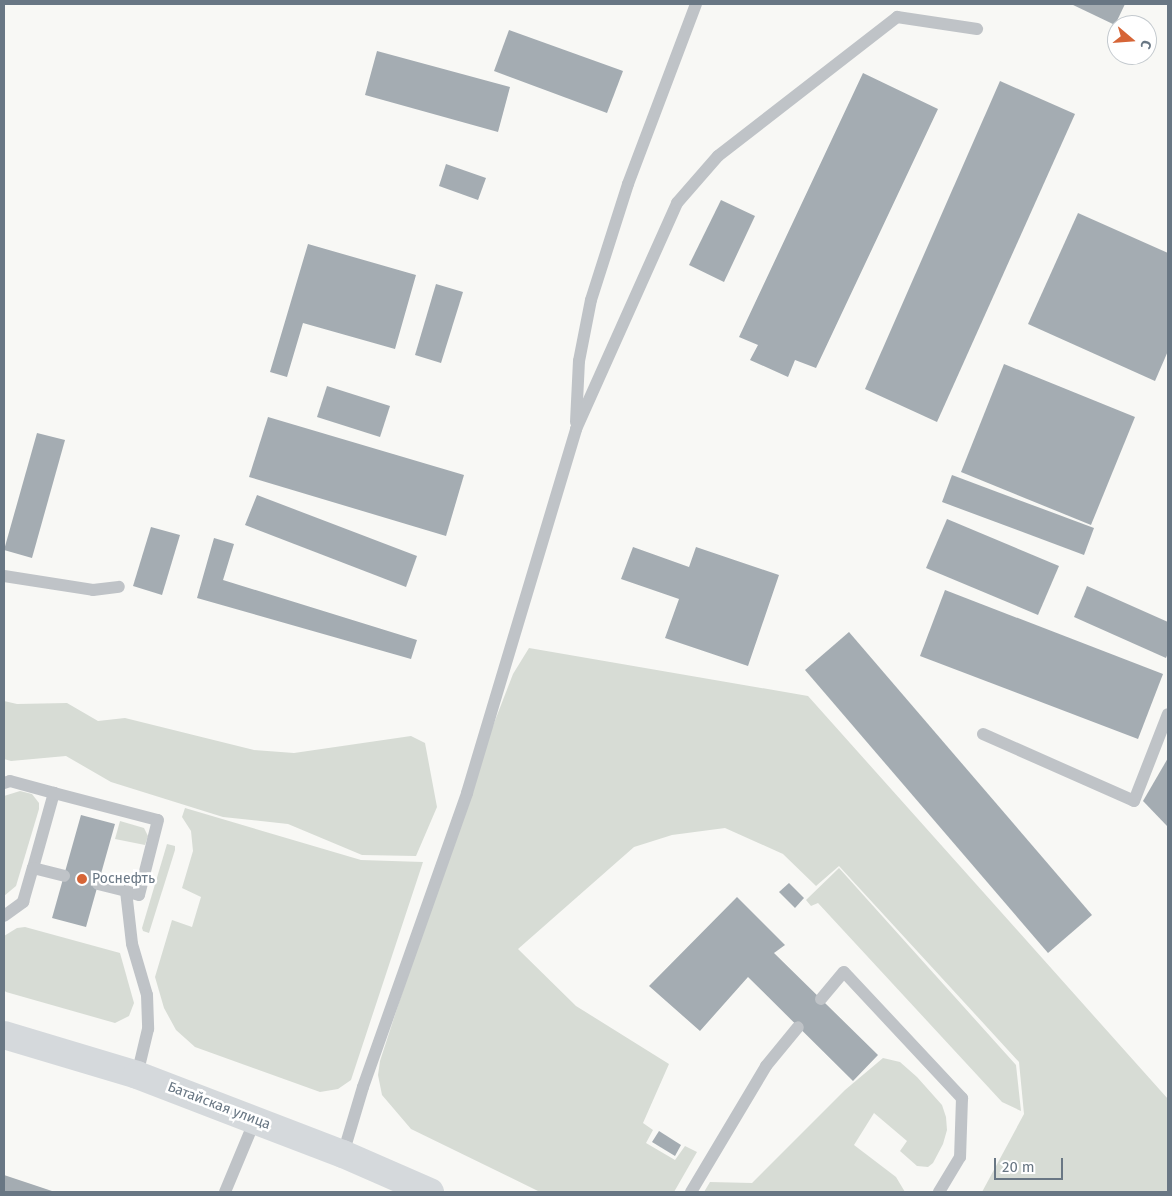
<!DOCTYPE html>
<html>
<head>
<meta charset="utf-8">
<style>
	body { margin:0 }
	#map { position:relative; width:1172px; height:1196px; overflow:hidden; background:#f8f8f5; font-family:"Fira Sans",sans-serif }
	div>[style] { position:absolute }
	.green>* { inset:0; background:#d7dcd5 }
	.building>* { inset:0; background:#a4acb2 }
	.lane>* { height:12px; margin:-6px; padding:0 6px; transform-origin:6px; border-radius:6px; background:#bfc3c7 }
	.highway>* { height:28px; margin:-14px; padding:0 14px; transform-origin:14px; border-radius:14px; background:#d5d9dc }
	.dots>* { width:14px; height:14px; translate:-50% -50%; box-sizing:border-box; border:2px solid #fff; border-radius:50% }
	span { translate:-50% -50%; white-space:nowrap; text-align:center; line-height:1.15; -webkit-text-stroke:5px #fff; paint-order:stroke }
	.poi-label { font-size:14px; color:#697784 }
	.left { translate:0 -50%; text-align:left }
	.street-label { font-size:14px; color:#697784 }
	.frame { position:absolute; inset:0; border:5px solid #697784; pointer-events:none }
	.north { position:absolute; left:1107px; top:15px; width:50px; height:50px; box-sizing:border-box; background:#fff; border:1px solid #c3c9ce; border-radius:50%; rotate:108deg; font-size:14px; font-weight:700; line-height:20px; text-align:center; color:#697784 }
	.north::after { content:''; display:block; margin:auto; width:18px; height:22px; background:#d66537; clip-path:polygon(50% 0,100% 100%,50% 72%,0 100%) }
	.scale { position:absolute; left:994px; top:1158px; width:69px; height:22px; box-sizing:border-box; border:2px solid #697784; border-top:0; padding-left:6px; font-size:15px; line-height:18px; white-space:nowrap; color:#697784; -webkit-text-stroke:4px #fff; paint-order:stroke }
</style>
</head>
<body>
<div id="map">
	<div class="green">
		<div style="clip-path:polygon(529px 648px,808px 696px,1168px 1099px,1168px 1192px,982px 1192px,1024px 1114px,1019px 1062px,839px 866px,816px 886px,783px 854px,725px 828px,672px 835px,634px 847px,518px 949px,576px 1006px,669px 1064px,643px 1123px,653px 1130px,646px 1143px,675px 1160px,685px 1146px,697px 1152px,674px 1192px,540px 1192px,411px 1129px,382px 1095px,378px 1075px,380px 1061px,467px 793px,513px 674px)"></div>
		<div style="clip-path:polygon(4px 701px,17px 704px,67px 703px,98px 721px,125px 718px,254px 750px,294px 753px,411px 736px,425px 743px,437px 807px,416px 856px,362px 855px,288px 824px,223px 817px,111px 782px,66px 756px,11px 761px,4px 759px)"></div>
		<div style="clip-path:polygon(20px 791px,32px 794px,39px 803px,39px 809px,16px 886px,4px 896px,4px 796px)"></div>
		<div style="clip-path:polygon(185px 808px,361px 860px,423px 862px,351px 1080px,338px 1089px,320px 1092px,195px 1047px,176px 1030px,164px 1008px,155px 977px,172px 920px,192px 927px,201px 897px,182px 888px,193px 851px,191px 831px,182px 817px)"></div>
		<div style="clip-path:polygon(120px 821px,144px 828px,148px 836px,145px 845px,115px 839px)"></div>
		<div style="clip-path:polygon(167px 844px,175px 846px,175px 850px,149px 933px,143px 931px,142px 928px)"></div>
		<div style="clip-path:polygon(839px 868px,1016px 1065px,1021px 1111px,1002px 1102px,818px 903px,811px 906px,806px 900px)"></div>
		<div style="clip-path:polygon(25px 927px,120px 953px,134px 1003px,129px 1016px,115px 1023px,6px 992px,4px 990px,4px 936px,17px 928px)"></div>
		<div style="clip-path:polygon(883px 1058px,900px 1062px,917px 1077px,942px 1105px,946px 1117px,947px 1130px,943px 1144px,933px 1163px,928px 1167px,917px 1166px,900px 1151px,907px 1141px,874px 1113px,854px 1145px,896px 1177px,905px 1192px,704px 1192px,710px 1182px,752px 1183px,845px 1090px)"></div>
	</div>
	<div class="building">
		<div style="clip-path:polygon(1071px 4px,1125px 4px,1115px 25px)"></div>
		<div style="clip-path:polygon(509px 30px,623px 71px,607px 113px,494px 71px)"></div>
		<div style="clip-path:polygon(377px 51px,510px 87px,498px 132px,365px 95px)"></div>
		<div style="clip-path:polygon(863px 73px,938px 109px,816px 368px,795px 360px,788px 377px,750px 360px,758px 345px,739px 337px)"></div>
		<div style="clip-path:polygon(1000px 81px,1075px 114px,937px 422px,865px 389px)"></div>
		<div style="clip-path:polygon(446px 164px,486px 178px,478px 200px,439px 186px)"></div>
		<div style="clip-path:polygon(721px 200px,755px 216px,724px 282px,689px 265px)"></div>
		<div style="clip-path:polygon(1078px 213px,1168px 253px,1168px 351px,1155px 381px,1028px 324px)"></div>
		<div style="clip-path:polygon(308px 244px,416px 275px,395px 349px,303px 323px,287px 377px,270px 372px)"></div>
		<div style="clip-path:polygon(436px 284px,463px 292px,441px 363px,415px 355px)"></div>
		<div style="clip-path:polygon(1004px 364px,1135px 417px,1091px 525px,961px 472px)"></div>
		<div style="clip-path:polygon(327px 386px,390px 406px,380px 437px,317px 417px)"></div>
		<div style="clip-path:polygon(268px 417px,464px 475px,446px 536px,249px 477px)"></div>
		<div style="clip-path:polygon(37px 433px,65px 440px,32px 558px,4px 550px)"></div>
		<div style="clip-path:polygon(952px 475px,1094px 528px,1084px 555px,942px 502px)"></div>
		<div style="clip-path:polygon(257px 495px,417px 556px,406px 587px,245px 525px)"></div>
		<div style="clip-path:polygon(947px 519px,1059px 566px,1038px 615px,926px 568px)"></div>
		<div style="clip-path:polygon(151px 527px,180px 535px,162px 595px,133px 586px)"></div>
		<div style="clip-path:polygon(214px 538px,234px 544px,223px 580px,417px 640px,411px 659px,197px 598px)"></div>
		<div style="clip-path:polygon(633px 547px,689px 567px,696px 547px,779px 575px,748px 666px,665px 638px,679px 599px,621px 579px)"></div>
		<div style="clip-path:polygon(1087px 586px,1168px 622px,1168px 653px,1166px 658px,1074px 617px)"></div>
		<div style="clip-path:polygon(945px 590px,1163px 674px,1138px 739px,920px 656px)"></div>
		<div style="clip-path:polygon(849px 632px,1092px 915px,1048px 953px,805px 670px)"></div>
		<div style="clip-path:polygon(1168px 758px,1168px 827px,1143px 801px)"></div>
		<div style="clip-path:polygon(81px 815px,115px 824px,86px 927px,52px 918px)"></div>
		<div style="clip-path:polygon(789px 883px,804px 898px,795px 908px,779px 892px)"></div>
		<div style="clip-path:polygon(737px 897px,785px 945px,774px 953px,878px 1055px,853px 1081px,748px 977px,700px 1031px,649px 986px)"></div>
		<div style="clip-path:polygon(659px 1131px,681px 1145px,675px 1156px,652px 1142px)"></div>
		<div style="clip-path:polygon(4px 1175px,55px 1192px,4px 1192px)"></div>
	</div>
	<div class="lane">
		<div style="left:576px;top:422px;width:61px;rotate:-87.2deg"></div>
		<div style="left:579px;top:361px;width:62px;rotate:-78.9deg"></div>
		<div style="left:591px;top:300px;width:122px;rotate:-72.3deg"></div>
		<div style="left:628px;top:184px;width:192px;rotate:-69.3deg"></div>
		<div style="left:4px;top:576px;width:90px;rotate:8.9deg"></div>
		<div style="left:93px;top:590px;width:26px;rotate:-7deg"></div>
		<div style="left:983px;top:734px;width:165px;rotate:23.9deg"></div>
		<div style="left:1134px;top:801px;width:93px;rotate:-68.7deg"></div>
		<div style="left:4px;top:783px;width:6px;rotate:-18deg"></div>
		<div style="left:10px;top:781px;width:46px;rotate:15.3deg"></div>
		<div style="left:33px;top:868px;width:78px;rotate:-74.4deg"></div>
		<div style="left:54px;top:793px;width:107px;rotate:14.6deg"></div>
		<div style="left:158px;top:820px;width:77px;rotate:104.2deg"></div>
		<div style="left:139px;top:895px;width:14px;rotate:-163deg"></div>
		<div style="left:98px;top:884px;width:29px;rotate:14deg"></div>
		<div style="left:126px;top:891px;width:53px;rotate:83.5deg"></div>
		<div style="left:132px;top:944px;width:53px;rotate:73.6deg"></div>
		<div style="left:147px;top:995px;width:34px;rotate:88deg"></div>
		<div style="left:148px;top:1029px;width:47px;rotate:103.4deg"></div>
		<div style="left:4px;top:916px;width:24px;rotate:-36deg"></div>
		<div style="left:23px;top:902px;width:35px;rotate:-74deg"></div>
		<div style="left:33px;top:868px;width:32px;rotate:14deg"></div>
		<div style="left:821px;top:999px;width:35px;rotate:-50deg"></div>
		<div style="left:844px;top:972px;width:173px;rotate:46.9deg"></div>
		<div style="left:962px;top:1098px;width:59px;rotate:91.9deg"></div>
		<div style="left:960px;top:1157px;width:41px;rotate:121deg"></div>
		<div style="left:343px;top:1154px;width:70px;rotate:-73.4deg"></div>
		<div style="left:363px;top:1087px;width:312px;rotate:-70.5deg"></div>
		<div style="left:467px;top:793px;width:380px;rotate:-73.3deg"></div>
		<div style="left:576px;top:429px;width:248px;rotate:-65.9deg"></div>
		<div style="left:677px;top:203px;width:62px;rotate:-48.9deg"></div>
		<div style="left:718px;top:156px;width:227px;rotate:-37.8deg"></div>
		<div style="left:897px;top:17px;width:81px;rotate:8.5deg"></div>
		<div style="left:225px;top:1192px;width:78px;rotate:-67.4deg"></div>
		<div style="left:691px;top:1192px;width:147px;rotate:-59.2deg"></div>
		<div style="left:766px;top:1066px;width:50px;rotate:-50.6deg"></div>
	</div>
	<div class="highway">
		<div style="left:4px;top:1035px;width:139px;rotate:16.7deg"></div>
		<div style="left:137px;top:1075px;width:221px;rotate:21deg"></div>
		<div style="left:343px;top:1154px;width:95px;rotate:23.6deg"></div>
	</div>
	<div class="dots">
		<div style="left:82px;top:879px;background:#d66537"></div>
	</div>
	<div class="poi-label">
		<span class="left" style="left:92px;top:879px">Роснефть</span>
	</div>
	<div class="street-label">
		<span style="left:219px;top:1106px;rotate:21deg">Батайская улица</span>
	</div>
	<div class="frame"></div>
	<div class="north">С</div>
	<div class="scale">20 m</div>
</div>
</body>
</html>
